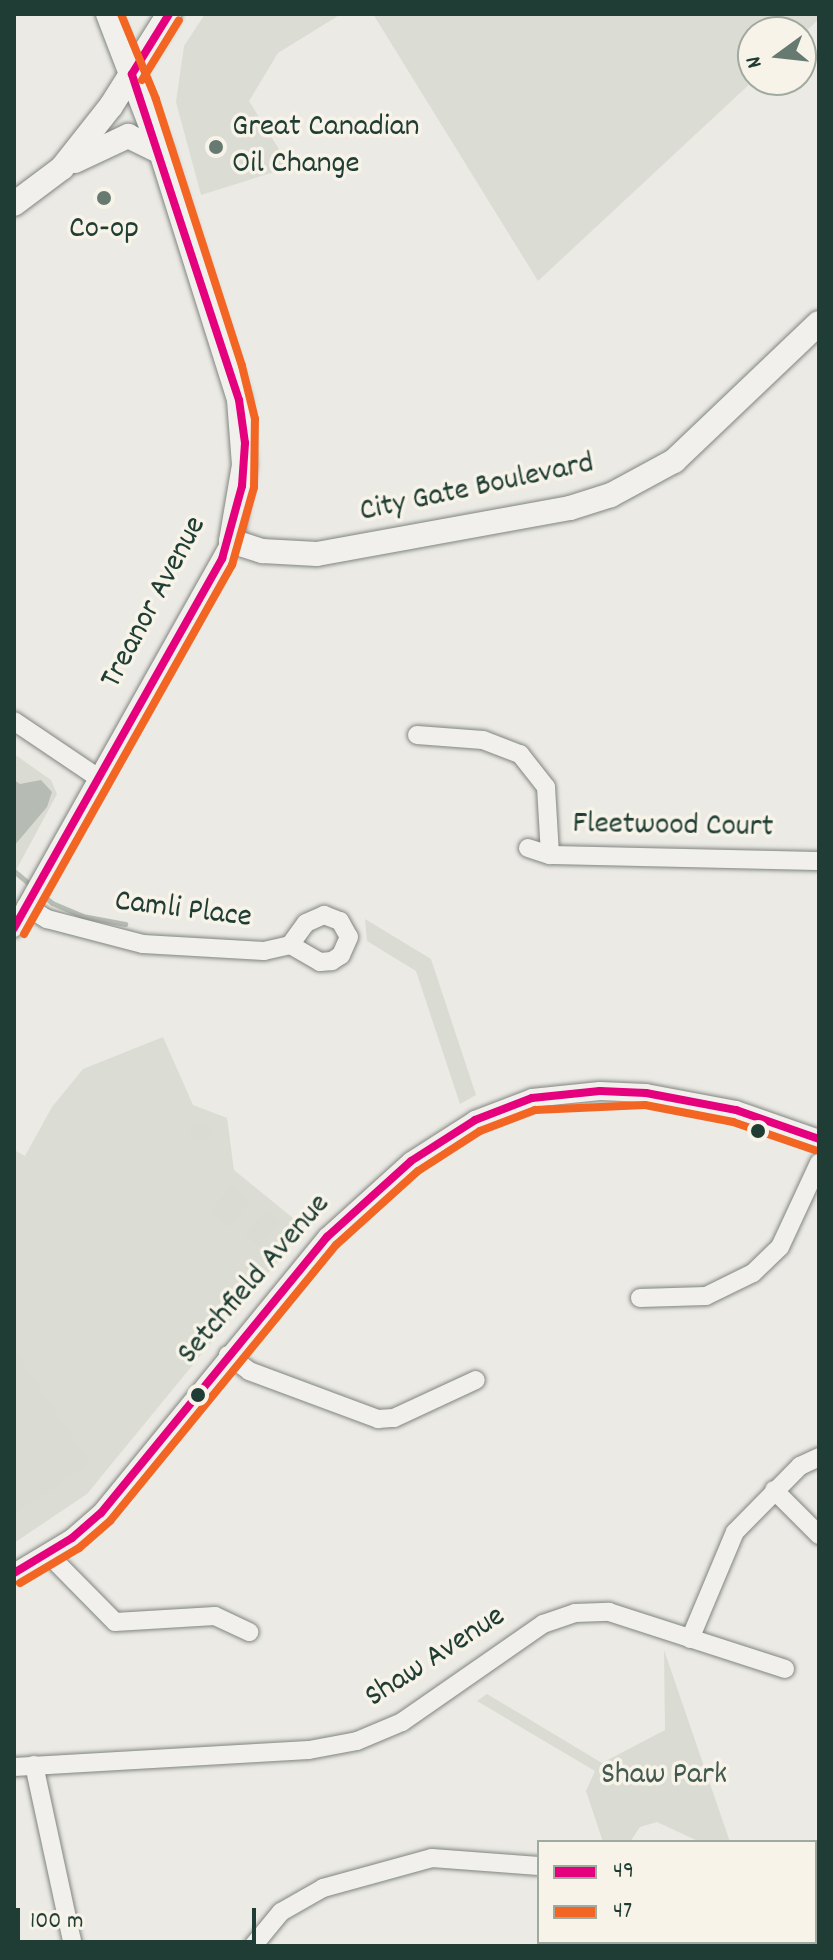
<!DOCTYPE html>
<html>
<head>
<meta charset="utf-8">
<style>
	body { margin:0 }
	#map { position:relative; width:833px; height:1960px; overflow:hidden; background:#ebeae4; font-family:Dekko,sans-serif }
	div>[style] { position:absolute }
	.built>* { inset:0; background:#dbdcd3 }
	.green>* { inset:0; background:#dadbd2 }
	.round { border-radius:50% }
	.water>* { inset:0; background:#b6bcb4 }
	.stream>* { height:5px; margin:-2.5px; padding:0 2.5px; transform-origin:2.5px; border-radius:2.5px; background:#b6bcb4 }
	.roads { filter:drop-shadow(0 0 2px #808581) drop-shadow(0 0 2px #808581) }
	.street>* { height:18px; margin:-9px; padding:0 9px; transform-origin:9px; border-radius:9px; background:#f1f0ec }
	.secondary>* { height:24px; margin:-12px; padding:0 12px; transform-origin:12px; border-radius:12px; background:#f1f0ec }
	.bus-1>* { height:8px; margin:-4px; padding:0 4px; transform-origin:4px; border-radius:4px; background:#e5007d }
	.bus-2>* { height:8px; margin:-4px; padding:0 4px; transform-origin:4px; border-radius:4px; background:#f26522 }
	.dots>* { width:22px; height:22px; translate:-50% -50%; box-sizing:border-box; border:4px solid #f7f3e8; border-radius:50% }
	span { translate:-50% -50%; white-space:nowrap; text-align:center; line-height:1.15; -webkit-text-stroke:7px #f7f3e8; paint-order:stroke }
	.poi-label { font-size:32px; color:#1f3d34 }
	.left { translate:0 -50%; text-align:left }
	.street-label { font-size:32px; color:#1f3d34 }
	.park-label { font-size:32px; color:#425a51 }
	.frame { position:absolute; inset:0; border:16px solid #1f3d34; pointer-events:none }
	.legend { position:absolute; left:537px; top:1840px; width:280px; height:104px; box-sizing:border-box; background:#f7f3e8; border:2px solid #a1aaa0; margin:0; padding:10px 14px; list-style:none; font-size:24px; color:#1f3d34 }
	.legend li { display:flex; align-items:center; gap:16px; height:40px }
	.legend b { width:40px; border:2px solid #a1aaa0 }
	.north { position:absolute; left:737px; top:16px; width:80px; height:80px; box-sizing:border-box; background:#f7f3e8; border:2px solid #a1aaa0; border-radius:50%; rotate:255deg; font-size:22px; font-weight:700; line-height:32px; text-align:center; color:#1f3d34 }
	.north::after { content:''; display:block; margin:auto; width:28px; height:36px; background:#667a72; clip-path:polygon(50% 0,100% 100%,50% 72%,0 100%) }
	.scale { position:absolute; left:16px; top:1908px; width:240px; height:36px; box-sizing:border-box; border:4px solid #1f3d34; border-top:0; padding-left:10px; font-size:24px; line-height:28px; white-space:nowrap; color:#1f3d34; -webkit-text-stroke:6px #f7f3e8; paint-order:stroke }
</style>
</head>
<body>
<div id="map">
	<div class="built">
		<div style="clip-path:polygon(205px 14px,341px 14px,278px 53px,249px 101px,290px 167px,201px 195px,176px 102px,184px 46px)"></div>
		<div style="clip-path:polygon(373px 14px,819px 14px,819px 19px,801px 36px,801px 32px,753px 32px,754px 80px,538px 281px)"></div>
		<div style="clip-path:polygon(163px 1037px,193px 1105px,227px 1118px,234px 1170px,305px 1228px,87px 1494px,14px 1543px,14px 1150px,25px 1156px,52px 1107px,83px 1069px)"></div>
	</div>
	<div class="green">
		<div style="clip-path:polygon(14px 754px,51px 780px,57px 794px,14px 874px)"></div>
		<div style="clip-path:polygon(365px 919px,431px 959px,476px 1095px,460px 1104px,416px 971px,367px 941px)"></div>
		<div class="round" style="left:191px;top:1122px;width:20px;height:20px"></div>
		<div style="clip-path:polygon(231px 1186px,250px 1200px,229px 1227px,212px 1210px)"></div>
		<div style="clip-path:polygon(266px 1210px,280px 1221px,259px 1246px,245px 1234px)"></div>
		<div style="clip-path:polygon(14px 1349px,90px 1463px,14px 1514px)"></div>
		<div style="clip-path:polygon(664px 1650px,730px 1842px,700px 1842px,657px 1822px,640px 1827px,630px 1842px,603px 1842px,586px 1791px,595px 1771px,477px 1701px,487px 1694px,602px 1763px,665px 1730px)"></div>
		<div style="clip-path:polygon(600px 1942px,764px 1942px,765px 1946px,585px 1946px)"></div>
	</div>
	<div class="water">
		<div style="clip-path:polygon(14px 780px,20px 784px,41px 780px,52px 792px,47px 807px,14px 846px)"></div>
	</div>
	<div class="stream">
		<div style="left:14px;top:871px;width:50px;rotate:40.1deg"></div>
		<div style="left:52px;top:903px;width:33px;rotate:23deg"></div>
		<div style="left:82px;top:916px;width:44px;rotate:10.5deg"></div>
	</div>
	<div class="roads">
		<div class="street">
			<div style="left:14px;top:721px;width:100px;rotate:34deg"></div>
			<div style="left:417px;top:735px;width:66px;rotate:4.3deg"></div>
			<div style="left:483px;top:740px;width:40px;rotate:21deg"></div>
			<div style="left:520px;top:754px;width:42px;rotate:51.8deg"></div>
			<div style="left:546px;top:787px;width:68px;rotate:86.6deg"></div>
			<div style="left:528px;top:848px;width:23px;rotate:18deg"></div>
			<div style="left:550px;top:855px;width:269px;rotate:1.3deg"></div>
			<div style="left:26px;top:906px;width:25px;rotate:32deg"></div>
			<div style="left:47px;top:919px;width:99px;rotate:14.6deg"></div>
			<div style="left:143px;top:944px;width:121px;rotate:3.3deg"></div>
			<div style="left:264px;top:951px;width:27px;rotate:-13deg"></div>
			<div style="left:290px;top:945px;width:27px;rotate:-54deg"></div>
			<div style="left:306px;top:923px;width:20px;rotate:-24deg"></div>
			<div style="left:324px;top:915px;width:17px;rotate:21deg"></div>
			<div style="left:340px;top:921px;width:18px;rotate:61deg"></div>
			<div style="left:349px;top:937px;width:20px;rotate:114deg"></div>
			<div style="left:341px;top:955px;width:11px;rotate:146deg"></div>
			<div style="left:332px;top:961px;width:12px;rotate:175deg"></div>
			<div style="left:320px;top:962px;width:34px;rotate:-150deg"></div>
			<div style="left:14px;top:928px;width:444px;rotate:-60.7deg"></div>
			<div style="left:640px;top:1298px;width:66px;rotate:-1.7deg"></div>
			<div style="left:706px;top:1296px;width:52px;rotate:-26.1deg"></div>
			<div style="left:753px;top:1273px;width:37px;rotate:-44deg"></div>
			<div style="left:780px;top:1247px;width:93px;rotate:-65.1deg"></div>
			<div style="left:228px;top:1355px;width:26px;rotate:37deg"></div>
			<div style="left:249px;top:1371px;width:138px;rotate:20.4deg"></div>
			<div style="left:378px;top:1419px;width:16px;rotate:-4deg"></div>
			<div style="left:394px;top:1418px;width:90px;rotate:-24.9deg"></div>
			<div style="left:774px;top:1490px;width:64px;rotate:45deg"></div>
			<div style="left:48px;top:1554px;width:95px;rotate:45.4deg"></div>
			<div style="left:115px;top:1622px;width:100px;rotate:-3.4deg"></div>
			<div style="left:215px;top:1616px;width:38px;rotate:25deg"></div>
			<div style="left:14px;top:1573px;width:68px;rotate:-31.1deg"></div>
			<div style="left:72px;top:1538px;width:38px;rotate:-41deg"></div>
			<div style="left:101px;top:1513px;width:357px;rotate:-50.7deg"></div>
			<div style="left:327px;top:1237px;width:113px;rotate:-42.1deg"></div>
			<div style="left:411px;top:1161px;width:76px;rotate:-32.6deg"></div>
			<div style="left:475px;top:1120px;width:61px;rotate:-21.1deg"></div>
			<div style="left:532px;top:1098px;width:68px;rotate:-5.9deg"></div>
			<div style="left:600px;top:1091px;width:46px;rotate:2.5deg"></div>
			<div style="left:646px;top:1093px;width:92px;rotate:10.7deg"></div>
			<div style="left:736px;top:1110px;width:88px;rotate:19.3deg"></div>
			<div style="left:690px;top:1639px;width:116px;rotate:-67.2deg"></div>
			<div style="left:735px;top:1532px;width:93px;rotate:-45.4deg"></div>
			<div style="left:800px;top:1466px;width:21px;rotate:-25deg"></div>
			<div style="left:34px;top:1765px;width:185px;rotate:77.8deg"></div>
			<div style="left:14px;top:1767px;width:295px;rotate:-3.3deg"></div>
			<div style="left:309px;top:1750px;width:49px;rotate:-10.6deg"></div>
			<div style="left:357px;top:1741px;width:49px;rotate:-22.9deg"></div>
			<div style="left:402px;top:1722px;width:172px;rotate:-34.8deg"></div>
			<div style="left:543px;top:1624px;width:34px;rotate:-19deg"></div>
			<div style="left:575px;top:1613px;width:34px;rotate:-2deg"></div>
			<div style="left:609px;top:1612px;width:185px;rotate:17.9deg"></div>
			<div style="left:253px;top:1946px;width:44px;rotate:-50.5deg"></div>
			<div style="left:281px;top:1912px;width:48px;rotate:-29.7deg"></div>
			<div style="left:323px;top:1888px;width:113px;rotate:-15.4deg"></div>
			<div style="left:432px;top:1858px;width:107px;rotate:4.3deg"></div>
		</div>
		<div class="secondary">
			<div style="left:108px;top:14px;width:148px;rotate:69deg"></div>
			<div style="left:161px;top:152px;width:260px;rotate:72.5deg"></div>
			<div style="left:239px;top:400px;width:65px;rotate:85.6deg"></div>
			<div style="left:244px;top:465px;width:77px;rotate:99.7deg"></div>
			<div style="left:231px;top:541px;width:33px;rotate:18deg"></div>
			<div style="left:262px;top:551px;width:55px;rotate:3.1deg"></div>
			<div style="left:317px;top:554px;width:257px;rotate:-10.3deg"></div>
			<div style="left:570px;top:508px;width:43px;rotate:-17.6deg"></div>
			<div style="left:611px;top:495px;width:72px;rotate:-28.4deg"></div>
			<div style="left:674px;top:461px;width:200px;rotate:-43.6deg"></div>
			<div style="left:75px;top:161px;width:59px;rotate:-25.3deg"></div>
			<div style="left:128px;top:136px;width:37px;rotate:26deg"></div>
			<div style="left:14px;top:204px;width:60px;rotate:-36.9deg"></div>
			<div style="left:62px;top:168px;width:79px;rotate:-51.7deg"></div>
			<div style="left:111px;top:106px;width:109px;rotate:-57.8deg"></div>
		</div>
	</div>
	<div class="bus-1">
		<div style="left:132px;top:74px;width:70px;rotate:-58.3deg"></div>
		<div style="left:14px;top:928px;width:424px;rotate:-60.6deg"></div>
		<div style="left:222px;top:559px;width:76px;rotate:-74.7deg"></div>
		<div style="left:242px;top:486px;width:43px;rotate:-86deg"></div>
		<div style="left:245px;top:443px;width:43px;rotate:-97.9deg"></div>
		<div style="left:239px;top:400px;width:343px;rotate:-108.2deg"></div>
		<div style="left:14px;top:1573px;width:68px;rotate:-31.1deg"></div>
		<div style="left:72px;top:1538px;width:38px;rotate:-41deg"></div>
		<div style="left:101px;top:1513px;width:357px;rotate:-50.7deg"></div>
		<div style="left:327px;top:1237px;width:113px;rotate:-42.1deg"></div>
		<div style="left:411px;top:1161px;width:76px;rotate:-32.6deg"></div>
		<div style="left:475px;top:1120px;width:61px;rotate:-21.1deg"></div>
		<div style="left:532px;top:1098px;width:68px;rotate:-5.9deg"></div>
		<div style="left:600px;top:1091px;width:46px;rotate:2.5deg"></div>
		<div style="left:646px;top:1093px;width:92px;rotate:10.7deg"></div>
		<div style="left:736px;top:1110px;width:88px;rotate:19.3deg"></div>
	</div>
	<div class="bus-2">
		<div style="left:142px;top:80px;width:70px;rotate:-58.3deg"></div>
		<div style="left:24px;top:934px;width:424px;rotate:-60.6deg"></div>
		<div style="left:232px;top:565px;width:81px;rotate:-74.2deg"></div>
		<div style="left:254px;top:487px;width:68px;rotate:-89.2deg"></div>
		<div style="left:255px;top:419px;width:55px;rotate:-103.8deg"></div>
		<div style="left:242px;top:366px;width:281px;rotate:-107.9deg"></div>
		<div style="left:156px;top:99px;width:92px;rotate:-112.4deg"></div>
		<div style="left:20px;top:1583px;width:69px;rotate:-30.7deg"></div>
		<div style="left:79px;top:1548px;width:41px;rotate:-41.1deg"></div>
		<div style="left:110px;top:1521px;width:357px;rotate:-50.7deg"></div>
		<div style="left:336px;top:1245px;width:110px;rotate:-42.1deg"></div>
		<div style="left:418px;top:1171px;width:74px;rotate:-32.8deg"></div>
		<div style="left:480px;top:1131px;width:59px;rotate:-20.9deg"></div>
		<div style="left:535px;top:1110px;width:110px;rotate:-2.6deg"></div>
		<div style="left:645px;top:1105px;width:90px;rotate:10.9deg"></div>
		<div style="left:733px;top:1122px;width:87px;rotate:18.9deg"></div>
	</div>
	<div class="dots">
		<div style="left:216px;top:147px;background:#667a72"></div>
		<div style="left:104px;top:198px;background:#667a72"></div>
		<div style="left:758px;top:1131px;background:#1f3d34"></div>
		<div style="left:198px;top:1395px;background:#1f3d34"></div>
	</div>
	<div class="poi-label">
		<span class="left" style="left:232px;top:147px">Great Canadian<br>Oil Change</span>
		<span style="left:104px;top:230px">Co-op</span>
	</div>
	<div class="street-label">
		<span style="left:477px;top:489px;rotate:-12deg">City Gate Boulevard</span>
		<span style="left:155px;top:603px;rotate:-62deg">Treanor Avenue</span>
		<span style="left:673px;top:827px;rotate:1deg">Fleetwood Court</span>
		<span style="left:183px;top:911px;rotate:7deg">Camli Place</span>
		<span style="left:255px;top:1280px;rotate:-49deg">Setchfield Avenue</span>
		<span style="left:436px;top:1658px;rotate:-33deg">Shaw Avenue</span>
	</div>
	<div class="park-label">
		<span style="left:664px;top:1776px">Shaw Park</span>
	</div>
	<div class="frame"></div>
	<ul class="legend">
	<li><b style="height:10px;background:#e5007d"></b>49</li>
	<li><b style="height:10px;background:#f26522"></b>47</li>
	</ul>
	<div class="north">N</div>
	<div class="scale">100 m</div>
</div>
</body>
</html>
